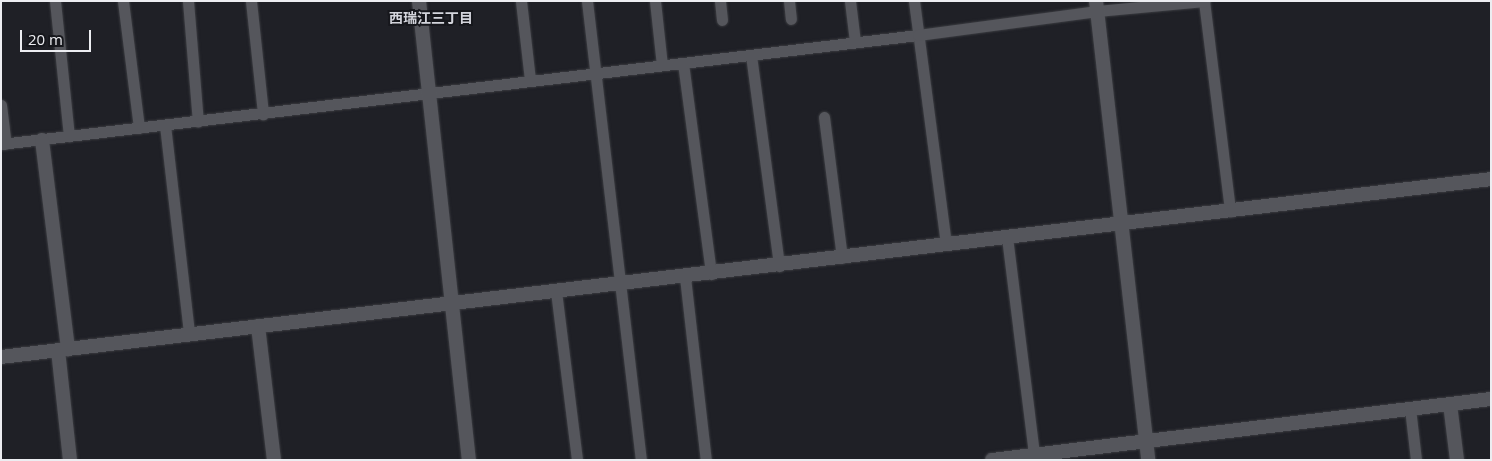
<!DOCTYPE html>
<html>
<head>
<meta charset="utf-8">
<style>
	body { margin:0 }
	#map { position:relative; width:1492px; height:461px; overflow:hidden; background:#1f2026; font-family:"Open Sans","Noto Sans JP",sans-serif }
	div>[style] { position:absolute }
	.roads { filter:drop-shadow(0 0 1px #3b3c41) drop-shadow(0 0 1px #3b3c41) }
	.service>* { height:11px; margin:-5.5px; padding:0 5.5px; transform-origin:5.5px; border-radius:5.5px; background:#55565c }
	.minor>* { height:14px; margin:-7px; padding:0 7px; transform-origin:7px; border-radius:7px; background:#55565c }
	.tertiary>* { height:14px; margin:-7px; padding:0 7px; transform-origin:7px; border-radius:7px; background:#55565c }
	span { translate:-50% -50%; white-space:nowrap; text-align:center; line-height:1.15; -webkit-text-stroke:4px #16171c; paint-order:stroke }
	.neighbourhood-label { font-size:14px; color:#d3d4db; font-weight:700 }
	.frame { position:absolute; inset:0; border:2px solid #ecedf1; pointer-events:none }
	.scale { position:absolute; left:20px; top:30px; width:71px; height:22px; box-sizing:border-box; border:2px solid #ecedf1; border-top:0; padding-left:6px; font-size:15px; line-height:18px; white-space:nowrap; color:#ecedf1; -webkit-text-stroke:4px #16171c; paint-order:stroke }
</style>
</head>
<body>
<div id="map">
	<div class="roads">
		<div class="service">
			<div style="left:55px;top:1px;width:136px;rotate:84.1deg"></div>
			<div style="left:123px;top:1px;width:128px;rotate:82.8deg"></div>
			<div style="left:188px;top:1px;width:121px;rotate:85.3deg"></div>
			<div style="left:251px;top:1px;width:114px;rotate:83.9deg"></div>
			<div style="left:521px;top:1px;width:80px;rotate:83.5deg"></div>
			<div style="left:587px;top:1px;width:462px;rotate:83.3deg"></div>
			<div style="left:655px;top:1px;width:64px;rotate:83.8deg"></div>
			<div style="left:720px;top:1px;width:19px;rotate:84deg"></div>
			<div style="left:789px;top:1px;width:18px;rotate:84deg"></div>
			<div style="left:850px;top:1px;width:41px;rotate:83deg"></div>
			<div style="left:914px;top:1px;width:246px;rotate:82.5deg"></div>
			<div style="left:1204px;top:1px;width:212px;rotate:82.9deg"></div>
			<div style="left:751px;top:55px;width:213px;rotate:82.4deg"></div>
			<div style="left:683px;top:63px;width:213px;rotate:82.4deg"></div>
			<div style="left:1px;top:105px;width:39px;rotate:83deg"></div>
			<div style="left:824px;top:117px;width:142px;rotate:82.7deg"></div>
			<div style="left:165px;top:125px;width:210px;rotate:83.4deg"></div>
			<div style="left:1px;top:144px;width:923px;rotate:-6.78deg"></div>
			<div style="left:918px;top:35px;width:181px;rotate:-7.6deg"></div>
			<div style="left:1097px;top:11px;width:108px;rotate:-5.3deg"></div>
			<div style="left:1007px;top:237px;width:220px;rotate:82.9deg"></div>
			<div style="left:685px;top:277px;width:184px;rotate:83.5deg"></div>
			<div style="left:556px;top:291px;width:170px;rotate:82.9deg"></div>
			<div style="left:1410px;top:408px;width:52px;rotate:83.4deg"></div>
		</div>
		<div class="minor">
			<div style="left:419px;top:1px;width:462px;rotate:83.8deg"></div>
			<div style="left:1096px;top:1px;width:462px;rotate:83.5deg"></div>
			<div style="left:42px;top:140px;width:211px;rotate:82.9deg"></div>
			<div style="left:258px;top:326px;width:135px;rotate:83.2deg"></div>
			<div style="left:58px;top:350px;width:111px;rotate:83.8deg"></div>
			<div style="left:1450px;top:404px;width:56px;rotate:82.9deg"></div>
			<div style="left:992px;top:460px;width:503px;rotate:-6.97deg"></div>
		</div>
		<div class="tertiary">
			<div style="left:1px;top:357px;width:1501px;rotate:-6.81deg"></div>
		</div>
	</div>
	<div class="neighbourhood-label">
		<span style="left:431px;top:18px">西瑞江三丁目</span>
	</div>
	<div class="frame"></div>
	<div class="scale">20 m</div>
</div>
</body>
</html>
